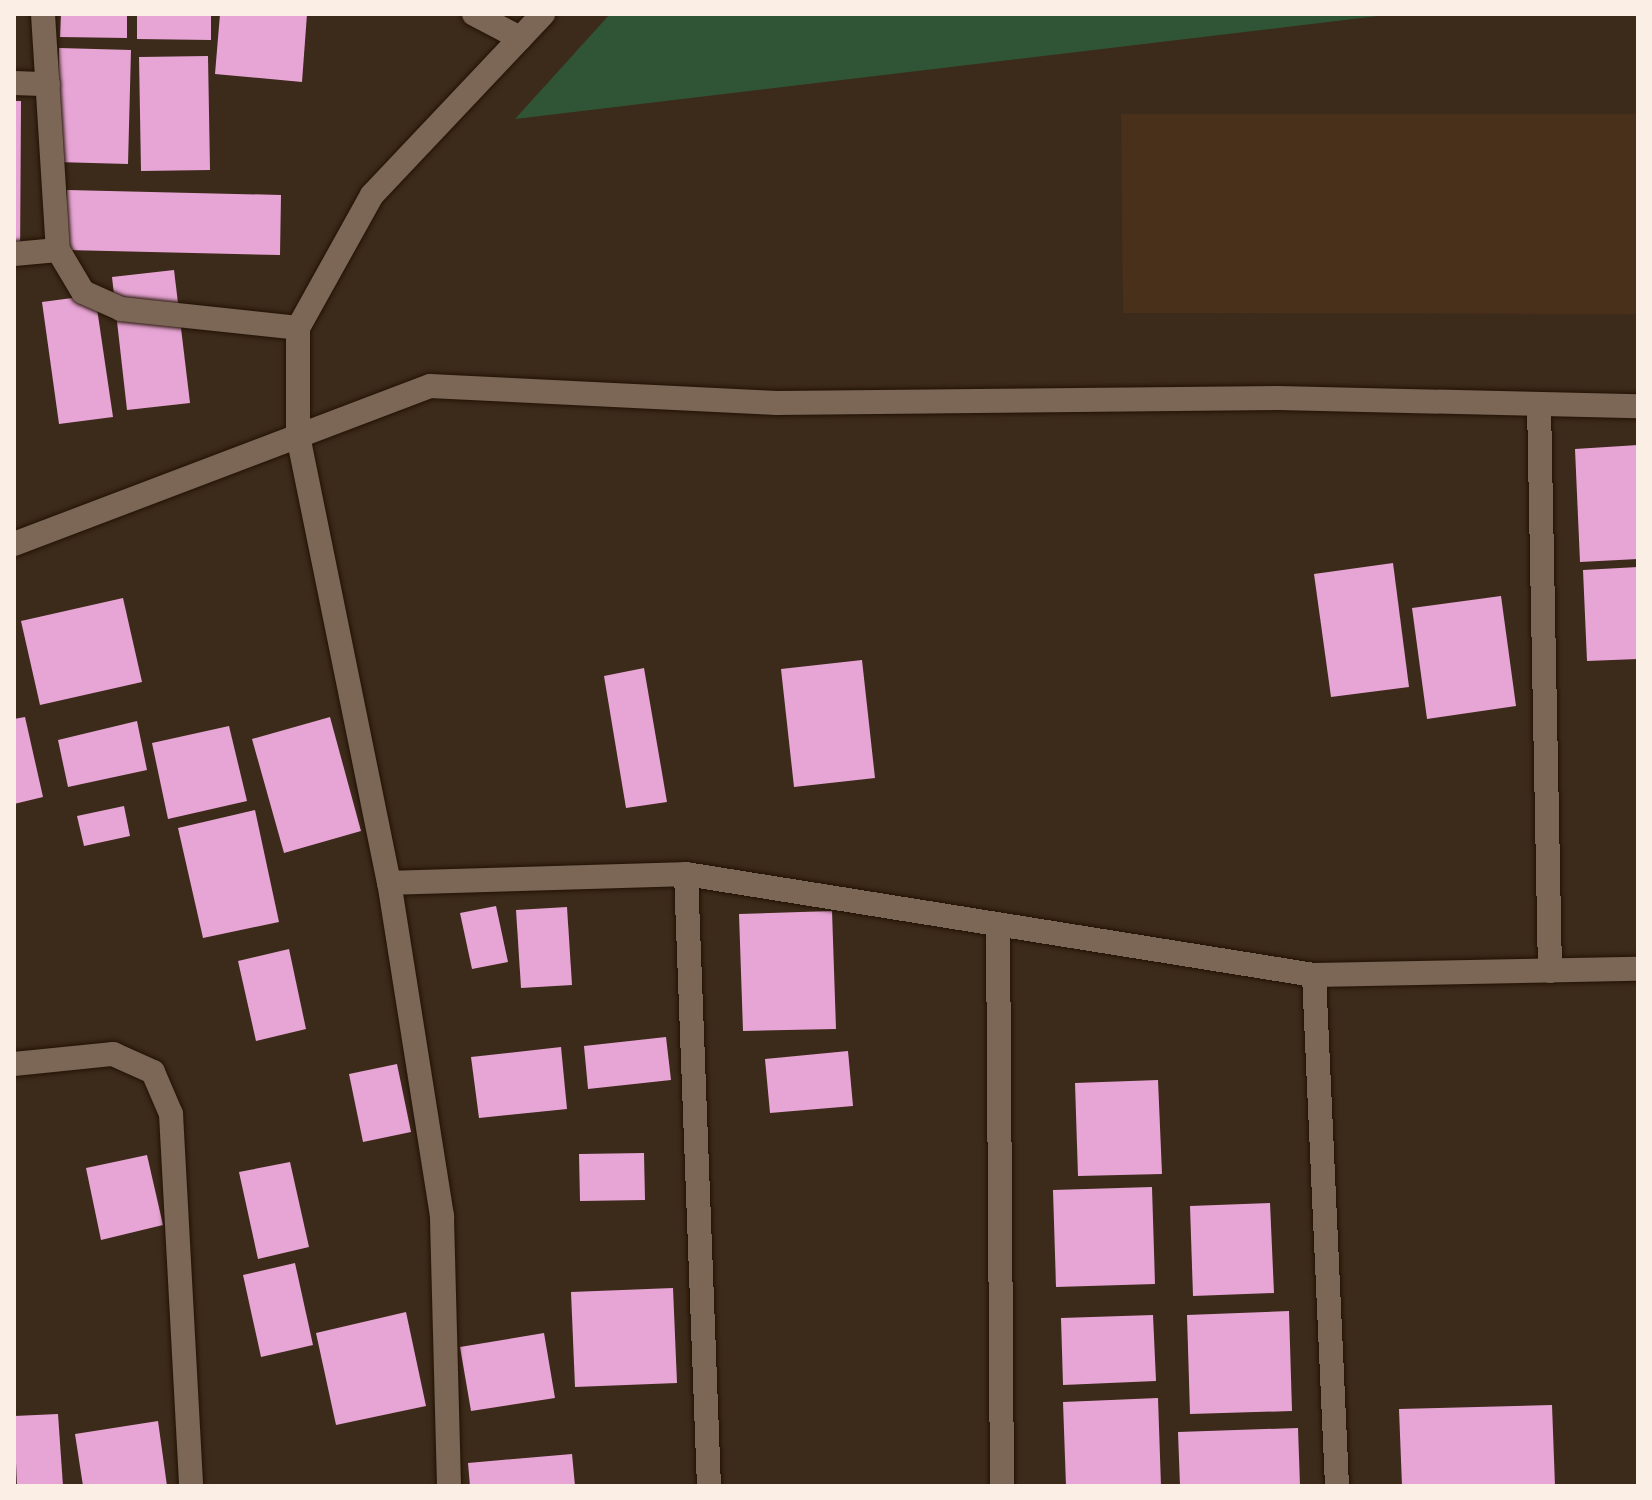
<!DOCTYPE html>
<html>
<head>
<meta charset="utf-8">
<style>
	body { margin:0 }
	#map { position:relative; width:1652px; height:1500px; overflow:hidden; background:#3c2a1a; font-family:"Golos Text",sans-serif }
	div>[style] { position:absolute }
	.built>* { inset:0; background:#48301b }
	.green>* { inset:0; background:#305536 }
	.building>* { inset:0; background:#e7a5d5 }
	.roads { filter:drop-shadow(0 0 2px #221204) drop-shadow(0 0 2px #221204) }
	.street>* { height:24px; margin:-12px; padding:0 12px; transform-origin:12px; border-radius:12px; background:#7c6756 }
	.secondary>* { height:24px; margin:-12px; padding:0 12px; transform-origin:12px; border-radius:12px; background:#7c6756 }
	span { translate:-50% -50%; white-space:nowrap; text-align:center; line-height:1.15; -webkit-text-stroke:8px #312010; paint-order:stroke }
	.frame { position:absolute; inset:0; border:16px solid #fbefe5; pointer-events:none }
</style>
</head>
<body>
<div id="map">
	<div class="built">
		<div style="clip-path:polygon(1121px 114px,1638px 114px,1638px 314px,1123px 313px)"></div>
	</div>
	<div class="green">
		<div style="clip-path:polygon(610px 14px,1395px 14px,515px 119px)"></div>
	</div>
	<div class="building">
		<div style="clip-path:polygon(61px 14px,127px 14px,127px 38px,60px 37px)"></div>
		<div style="clip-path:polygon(137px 14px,211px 14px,211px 40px,137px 39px)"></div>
		<div style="clip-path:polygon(220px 14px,307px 14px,302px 82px,215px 74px)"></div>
		<div style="clip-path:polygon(59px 48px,131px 50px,128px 164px,56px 162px)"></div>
		<div style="clip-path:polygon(208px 56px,210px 170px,141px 171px,139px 57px)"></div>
		<div style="clip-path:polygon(14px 101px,21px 101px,20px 263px,14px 263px)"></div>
		<div style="clip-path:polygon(67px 190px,281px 195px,280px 255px,66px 250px)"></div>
		<div style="clip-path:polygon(174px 270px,190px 403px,127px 410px,112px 277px)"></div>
		<div style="clip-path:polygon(95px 295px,113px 417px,59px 424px,42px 302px)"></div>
		<div style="clip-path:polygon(1638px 445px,1638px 559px,1580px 562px,1575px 449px)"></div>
		<div style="clip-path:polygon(1393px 563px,1409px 687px,1331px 697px,1314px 574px)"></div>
		<div style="clip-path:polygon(1638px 567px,1638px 659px,1587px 661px,1583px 570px)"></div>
		<div style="clip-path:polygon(1501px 596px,1516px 706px,1427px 719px,1412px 608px)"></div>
		<div style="clip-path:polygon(123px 598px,142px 682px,40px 705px,21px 621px)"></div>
		<div style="clip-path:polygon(862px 660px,875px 778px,794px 787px,781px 669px)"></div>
		<div style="clip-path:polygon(644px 668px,667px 802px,626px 808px,604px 676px)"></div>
		<div style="clip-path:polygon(25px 717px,43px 797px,14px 804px,14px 719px)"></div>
		<div style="clip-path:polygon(330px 717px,361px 831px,284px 853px,252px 739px)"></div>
		<div style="clip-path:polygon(137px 721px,147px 770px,68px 787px,58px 740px)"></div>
		<div style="clip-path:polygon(229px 726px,247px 801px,168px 819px,152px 743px)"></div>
		<div style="clip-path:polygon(124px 806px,130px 836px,84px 846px,77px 816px)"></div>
		<div style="clip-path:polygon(255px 810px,279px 922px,203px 938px,178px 828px)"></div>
		<div style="clip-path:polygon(496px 906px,508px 962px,472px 969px,460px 913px)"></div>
		<div style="clip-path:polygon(567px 907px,572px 985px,521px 988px,516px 910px)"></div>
		<div style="clip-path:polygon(832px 911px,836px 1029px,743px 1031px,739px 914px)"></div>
		<div style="clip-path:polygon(289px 949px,306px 1029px,256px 1041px,238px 961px)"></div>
		<div style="clip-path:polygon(666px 1037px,671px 1080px,588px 1089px,584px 1046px)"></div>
		<div style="clip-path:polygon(561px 1047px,567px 1109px,479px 1118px,471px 1057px)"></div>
		<div style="clip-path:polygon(848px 1051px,853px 1106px,770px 1113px,765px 1059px)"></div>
		<div style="clip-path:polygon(397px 1064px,411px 1132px,363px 1142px,349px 1074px)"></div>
		<div style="clip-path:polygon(1158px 1080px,1162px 1174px,1078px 1176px,1075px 1083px)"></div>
		<div style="clip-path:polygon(644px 1153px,645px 1200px,580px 1201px,579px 1154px)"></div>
		<div style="clip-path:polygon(147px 1155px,163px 1225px,101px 1240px,86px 1168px)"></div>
		<div style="clip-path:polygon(290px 1162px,309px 1247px,258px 1259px,239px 1172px)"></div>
		<div style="clip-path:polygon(1152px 1187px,1155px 1284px,1056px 1287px,1053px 1190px)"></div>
		<div style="clip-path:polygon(1270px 1203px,1274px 1293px,1193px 1296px,1190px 1206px)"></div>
		<div style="clip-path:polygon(295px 1263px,313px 1345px,261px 1357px,243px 1275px)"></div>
		<div style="clip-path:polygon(673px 1288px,677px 1383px,575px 1387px,571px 1292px)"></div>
		<div style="clip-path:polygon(1289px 1311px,1292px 1411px,1190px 1414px,1187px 1315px)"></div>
		<div style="clip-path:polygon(406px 1312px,426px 1406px,336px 1425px,316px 1333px)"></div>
		<div style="clip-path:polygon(1153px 1315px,1156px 1381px,1063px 1385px,1061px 1318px)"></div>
		<div style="clip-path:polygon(544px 1333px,555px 1398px,471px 1411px,460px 1347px)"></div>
		<div style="clip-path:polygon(1158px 1398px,1161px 1486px,1066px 1486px,1063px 1402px)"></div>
		<div style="clip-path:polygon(1552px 1405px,1555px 1486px,1402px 1486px,1399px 1409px)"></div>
		<div style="clip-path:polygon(58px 1414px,63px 1486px,17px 1486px,14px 1416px)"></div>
		<div style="clip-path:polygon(158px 1421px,167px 1486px,83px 1486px,75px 1434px)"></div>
		<div style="clip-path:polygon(1298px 1428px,1300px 1486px,1180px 1486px,1178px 1432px)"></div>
		<div style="clip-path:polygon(572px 1454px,575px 1486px,470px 1486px,468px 1463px)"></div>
	</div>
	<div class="roads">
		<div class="street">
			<div style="left:43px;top:14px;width:236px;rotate:86.4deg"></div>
			<div style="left:58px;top:250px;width:49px;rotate:59.2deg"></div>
			<div style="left:83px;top:292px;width:42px;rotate:24.1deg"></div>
			<div style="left:121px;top:309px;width:178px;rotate:6.1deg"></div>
			<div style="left:474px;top:14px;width:52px;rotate:27.6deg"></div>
			<div style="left:14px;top:83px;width:34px;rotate:2deg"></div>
			<div style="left:14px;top:254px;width:44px;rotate:-5.2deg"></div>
			<div style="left:1539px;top:404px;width:567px;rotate:88.89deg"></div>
			<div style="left:686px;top:874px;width:612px;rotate:87.85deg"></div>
			<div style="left:389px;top:883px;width:297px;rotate:-1.7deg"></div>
			<div style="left:686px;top:874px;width:636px;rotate:9.14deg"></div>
			<div style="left:1314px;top:975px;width:324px;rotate:-1.1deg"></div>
			<div style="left:998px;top:930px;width:556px;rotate:89.59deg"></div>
			<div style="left:1314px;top:975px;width:512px;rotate:87.42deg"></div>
			<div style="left:14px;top:1064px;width:100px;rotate:-5.8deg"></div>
			<div style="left:113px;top:1054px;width:44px;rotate:24.2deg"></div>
			<div style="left:153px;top:1072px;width:46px;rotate:66.8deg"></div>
			<div style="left:171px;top:1114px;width:373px;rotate:86.9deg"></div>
			<div style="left:449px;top:1486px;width:270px;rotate:-91.5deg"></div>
			<div style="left:442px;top:1216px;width:337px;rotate:-99deg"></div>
			<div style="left:389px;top:883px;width:458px;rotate:-101.5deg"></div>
			<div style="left:298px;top:434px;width:106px;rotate:-90deg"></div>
			<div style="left:298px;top:328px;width:152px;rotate:-60.9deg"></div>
			<div style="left:372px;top:195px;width:249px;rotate:-46.6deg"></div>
		</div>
		<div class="secondary">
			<div style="left:14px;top:544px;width:445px;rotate:-20.8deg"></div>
			<div style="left:430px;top:386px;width:347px;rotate:2.8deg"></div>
			<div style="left:777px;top:403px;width:501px;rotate:-0.57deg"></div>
			<div style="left:1278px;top:398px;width:360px;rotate:1.3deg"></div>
		</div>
	</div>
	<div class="frame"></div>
</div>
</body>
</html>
